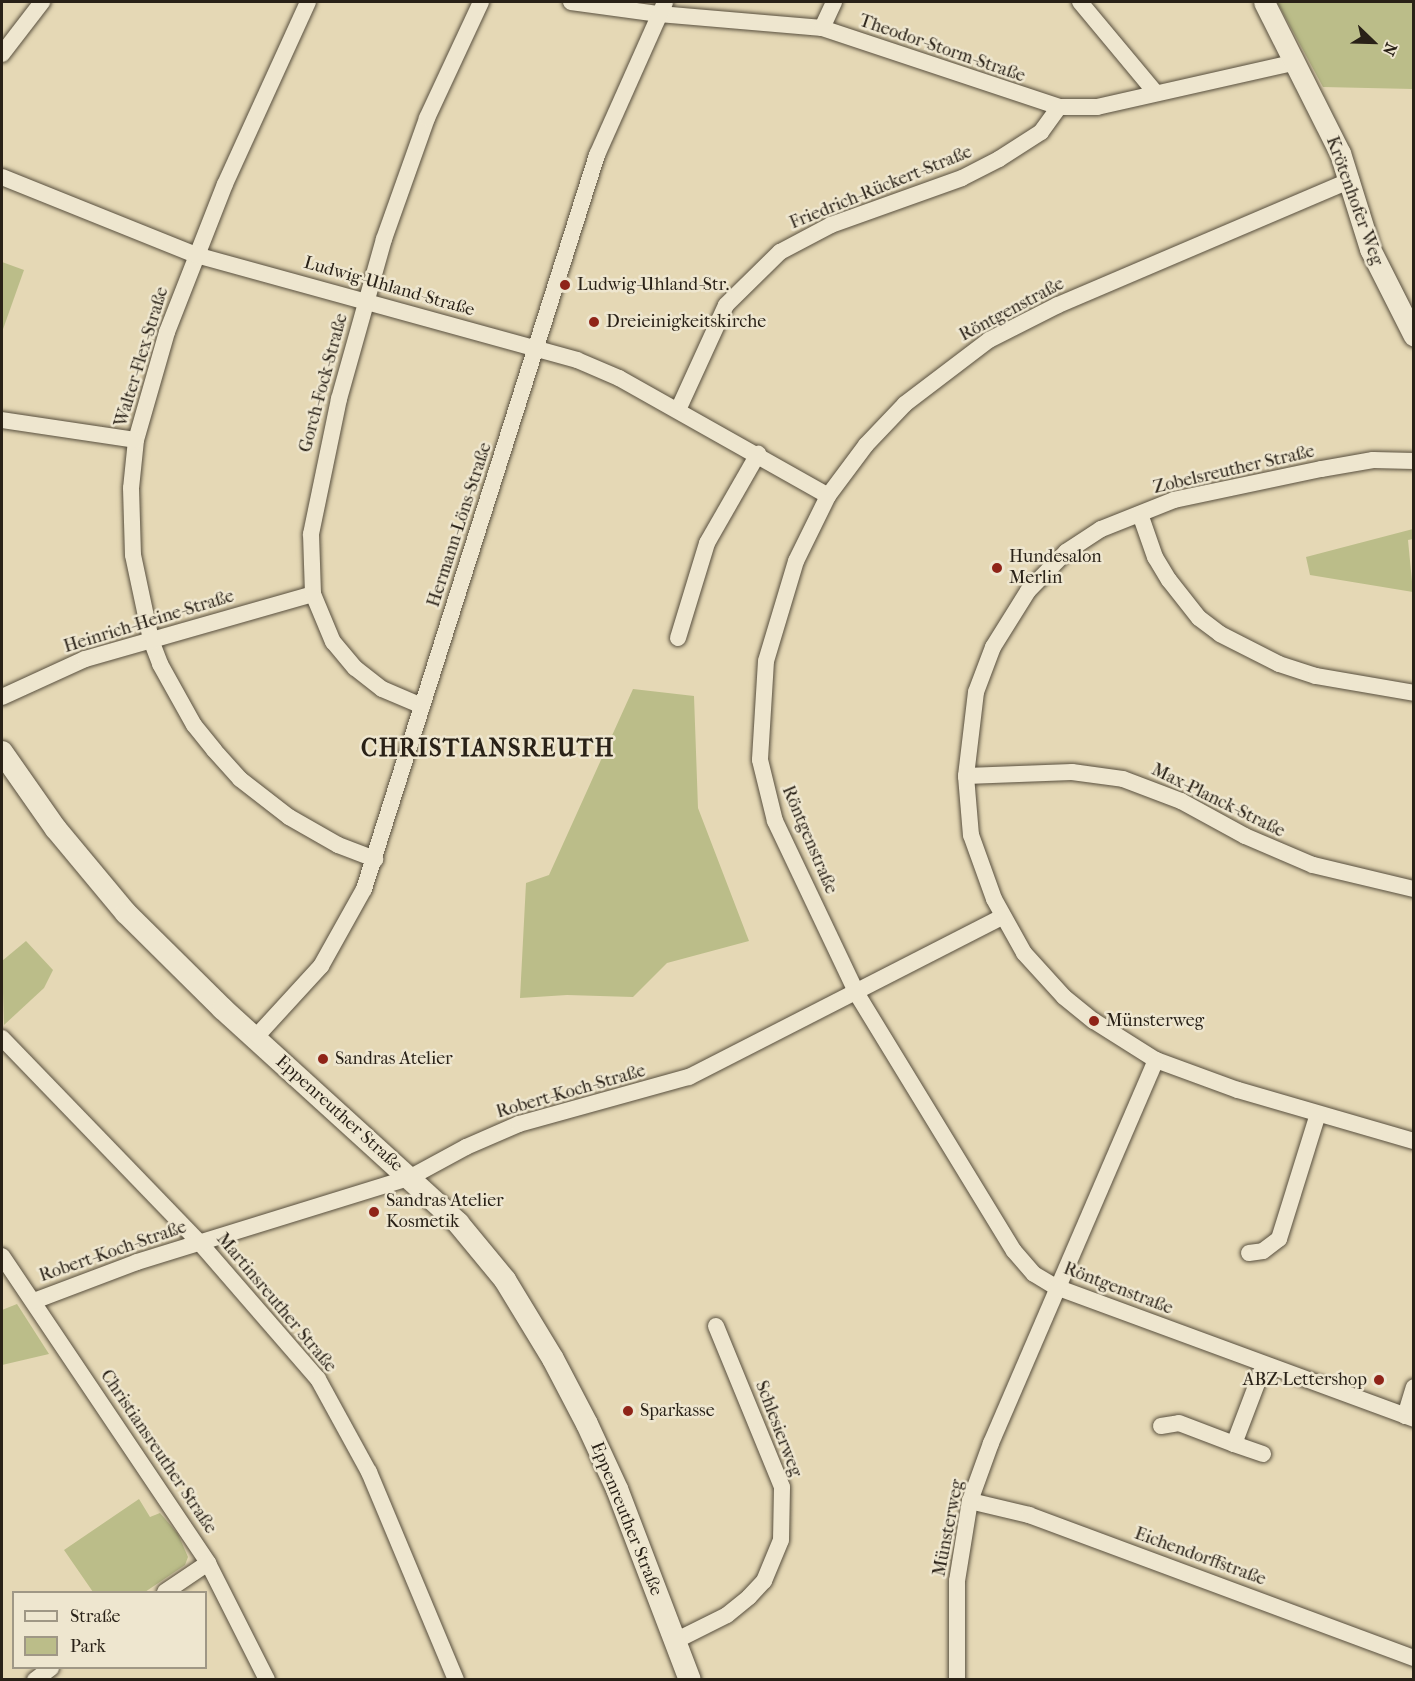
<!DOCTYPE html>
<html>
<head>
<meta charset="utf-8">
<style>
	body { margin:0 }
	#map { position:relative; width:1415px; height:1681px; overflow:hidden; background:#e5d8b5; font-family:"IM FELL French Canon",serif }
	div>[style] { position:absolute }
	.green>* { inset:0; background:#bbbd89 }
	.roads { filter:drop-shadow(0 0 2px #584f3e) drop-shadow(0 0 2px #584f3e) }
	.minor>* { height:16px; margin:-8px; padding:0 8px; transform-origin:8px; border-radius:8px; background:#eee6cf }
	.tertiary>* { height:21px; margin:-10.5px; padding:0 10.5px; transform-origin:10.5px; border-radius:10.5px; background:#eee6cf }
	.secondary>* { height:22px; margin:-11px; padding:0 11px; transform-origin:11px; border-radius:11px; background:#eee6cf }
	.dots>* { width:16px; height:16px; translate:-50% -50%; box-sizing:border-box; border:3px solid #eee6cf; border-radius:50% }
	span { translate:-50% -50%; white-space:nowrap; text-align:center; line-height:1.15; -webkit-text-stroke:5px #eee6cf; paint-order:stroke }
	.street-label { font-size:18px; color:#292117 }
	.poi-label { font-size:18px; color:#292117 }
	.left { translate:0 -50%; text-align:left }
	.right { translate:-100% -50%; text-align:right }
	.district-label { font-size:24px; color:#292117; font-weight:700; letter-spacing:1.5px }
	.frame { position:absolute; inset:0; border:3px solid #292117; pointer-events:none }
	.legend { position:absolute; left:12px; top:1591px; width:195px; height:78px; box-sizing:border-box; background:#eee6cf; border:2px solid #9f9785; margin:0; padding:8px 10px; list-style:none; font-size:18px; color:#292117 }
	.legend li { display:flex; align-items:center; gap:12px; height:30px }
	.legend b { width:30px; border:2px solid #9f9785 }
	.north { position:absolute; left:1343px; top:12px; width:60px; height:60px; -webkit-text-stroke:4px #eee6cf; paint-order:stroke; rotate:113deg; font-size:16px; font-weight:700; line-height:24px; text-align:center; color:#292117 }
	.north::after { content:''; display:block; margin:auto; width:21px; height:27px; background:#292117; clip-path:polygon(50% 0,100% 100%,50% 72%,0 100%) }
</style>
</head>
<body>
<div id="map">
	<div class="green">
		<div style="clip-path:polygon(1277px 2px,1413px 2px,1413px 89px,1323px 87px)"></div>
		<div style="clip-path:polygon(2px 262px,24px 270px,2px 332px)"></div>
		<div style="clip-path:polygon(1413px 529px,1413px 539px,1408px 540px,1413px 592px,1310px 575px,1306px 557px)"></div>
		<div style="clip-path:polygon(633px 689px,694px 696px,698px 808px,749px 941px,667px 963px,633px 997px,567px 995px,520px 998px,526px 883px,549px 875px)"></div>
		<div style="clip-path:polygon(26px 941px,53px 970px,44px 988px,4px 1025px,2px 961px)"></div>
		<div style="clip-path:polygon(17px 1304px,49px 1354px,2px 1365px,2px 1310px)"></div>
		<div style="clip-path:polygon(139px 1499px,150px 1517px,160px 1513px,178px 1534px,188px 1557px,185px 1565px,145px 1592px,93px 1592px,64px 1550px)"></div>
	</div>
	<div class="roads">
		<div class="minor">
			<div style="left:308px;top:2px;width:200px;rotate:114.5deg"></div>
			<div style="left:225px;top:184px;width:159px;rotate:111.4deg"></div>
			<div style="left:167px;top:332px;width:112px;rotate:106deg"></div>
			<div style="left:136px;top:440px;width:48px;rotate:95.9deg"></div>
			<div style="left:131px;top:488px;width:67px;rotate:88.3deg"></div>
			<div style="left:133px;top:555px;width:87px;rotate:78deg"></div>
			<div style="left:151px;top:640px;width:26px;rotate:69deg"></div>
			<div style="left:160px;top:664px;width:70px;rotate:60.9deg"></div>
			<div style="left:194px;top:725px;width:32px;rotate:51deg"></div>
			<div style="left:214px;top:750px;width:39px;rotate:48deg"></div>
			<div style="left:240px;top:779px;width:62px;rotate:37.8deg"></div>
			<div style="left:289px;top:817px;width:56px;rotate:29.7deg"></div>
			<div style="left:338px;top:845px;width:40px;rotate:21deg"></div>
			<div style="left:571px;top:2px;width:89px;rotate:7.8deg"></div>
			<div style="left:659px;top:14px;width:164px;rotate:4.9deg"></div>
			<div style="left:822px;top:28px;width:250px;rotate:18.4deg"></div>
			<div style="left:1059px;top:107px;width:38px"></div>
			<div style="left:1097px;top:107px;width:204px;rotate:-12.7deg"></div>
			<div style="left:1080px;top:2px;width:117px;rotate:50.2deg"></div>
			<div style="left:822px;top:28px;width:29px;rotate:-65deg"></div>
			<div style="left:2px;top:54px;width:66px;rotate:-52.4deg"></div>
			<div style="left:2px;top:177px;width:209px;rotate:21.9deg"></div>
			<div style="left:196px;top:255px;width:395px;rotate:15.4deg"></div>
			<div style="left:577px;top:360px;width:46px;rotate:23.2deg"></div>
			<div style="left:619px;top:378px;width:240px;rotate:29.4deg"></div>
			<div style="left:1351px;top:180px;width:319px;rotate:156.9deg"></div>
			<div style="left:1058px;top:305px;width:77px;rotate:153.1deg"></div>
			<div style="left:989px;top:340px;width:106px;rotate:142.7deg"></div>
			<div style="left:905px;top:404px;width:57px;rotate:133.6deg"></div>
			<div style="left:866px;top:445px;width:64px;rotate:126.7deg"></div>
			<div style="left:828px;top:496px;width:72px;rotate:116.2deg"></div>
			<div style="left:796px;top:561px;width:104px;rotate:106.7deg"></div>
			<div style="left:766px;top:661px;width:99px;rotate:93.5deg"></div>
			<div style="left:760px;top:760px;width:63px;rotate:76.2deg"></div>
			<div style="left:775px;top:821px;width:191px;rotate:64.6deg"></div>
			<div style="left:857px;top:994px;width:301px;rotate:58.6deg"></div>
			<div style="left:1014px;top:1251px;width:30px;rotate:49deg"></div>
			<div style="left:1034px;top:1274px;width:26px;rotate:31deg"></div>
			<div style="left:1056px;top:1287px;width:382px;rotate:20.2deg"></div>
			<div style="left:678px;top:410px;width:115px;rotate:-65.4deg"></div>
			<div style="left:726px;top:305px;width:76px;rotate:-44.5deg"></div>
			<div style="left:780px;top:252px;width:58px;rotate:-27.9deg"></div>
			<div style="left:831px;top:225px;width:139px;rotate:-19.7deg"></div>
			<div style="left:962px;top:178px;width:42px;rotate:-27.2deg"></div>
			<div style="left:999px;top:159px;width:50px;rotate:-32.7deg"></div>
			<div style="left:1041px;top:132px;width:31px;rotate:-54deg"></div>
			<div style="left:2px;top:420px;width:135px;rotate:8.5deg"></div>
			<div style="left:1414px;top:461px;width:41px;rotate:-178.6deg"></div>
			<div style="left:1373px;top:460px;width:53px;rotate:170.2deg"></div>
			<div style="left:1321px;top:469px;width:150px;rotate:168.1deg"></div>
			<div style="left:1174px;top:500px;width:79px;rotate:158.3deg"></div>
			<div style="left:1101px;top:529px;width:42px;rotate:146.7deg"></div>
			<div style="left:1066px;top:552px;width:54px;rotate:134.3deg"></div>
			<div style="left:1028px;top:591px;width:66px;rotate:122deg"></div>
			<div style="left:993px;top:647px;width:48px;rotate:110.7deg"></div>
			<div style="left:976px;top:692px;width:85px;rotate:96.8deg"></div>
			<div style="left:966px;top:776px;width:59px;rotate:85.2deg"></div>
			<div style="left:971px;top:835px;width:68px;rotate:70.2deg"></div>
			<div style="left:994px;top:899px;width:62px;rotate:60.9deg"></div>
			<div style="left:1024px;top:953px;width:59px;rotate:47.7deg"></div>
			<div style="left:1064px;top:997px;width:38px;rotate:39deg"></div>
			<div style="left:1094px;top:1021px;width:73px;rotate:32.2deg"></div>
			<div style="left:1156px;top:1060px;width:87px;rotate:20.1deg"></div>
			<div style="left:1238px;top:1090px;width:183px;rotate:16.2deg"></div>
			<div style="left:1140px;top:514px;width:46px;rotate:70.8deg"></div>
			<div style="left:1155px;top:557px;width:27px;rotate:59deg"></div>
			<div style="left:1169px;top:580px;width:48px;rotate:51.7deg"></div>
			<div style="left:1199px;top:618px;width:26px;rotate:37deg"></div>
			<div style="left:1220px;top:634px;width:66px;rotate:27deg"></div>
			<div style="left:1279px;top:664px;width:39px;rotate:18deg"></div>
			<div style="left:1316px;top:676px;width:99px;rotate:9.8deg"></div>
			<div style="left:678px;top:638px;width:99px;rotate:-73deg"></div>
			<div style="left:707px;top:543px;width:103px;rotate:-60.2deg"></div>
			<div style="left:2px;top:697px;width:91px;rotate:-24.6deg"></div>
			<div style="left:85px;top:659px;width:237px;rotate:-15.9deg"></div>
			<div style="left:422px;top:706px;width:43px;rotate:-157deg"></div>
			<div style="left:382px;top:689px;width:34px;rotate:-142deg"></div>
			<div style="left:355px;top:668px;width:34px;rotate:-130deg"></div>
			<div style="left:333px;top:642px;width:52px;rotate:-112.6deg"></div>
			<div style="left:313px;top:594px;width:60px;rotate:-91.9deg"></div>
			<div style="left:311px;top:534px;width:138px;rotate:-78.3deg"></div>
			<div style="left:339px;top:399px;width:166px;rotate:-74.3deg"></div>
			<div style="left:384px;top:239px;width:128px;rotate:-70.4deg"></div>
			<div style="left:427px;top:118px;width:128px;rotate:-65deg"></div>
			<div style="left:966px;top:776px;width:106px;rotate:-2.2deg"></div>
			<div style="left:1072px;top:772px;width:51px;rotate:7.8deg"></div>
			<div style="left:1123px;top:779px;width:62px;rotate:20.8deg"></div>
			<div style="left:1181px;top:801px;width:73px;rotate:28.7deg"></div>
			<div style="left:1245px;top:836px;width:74px;rotate:23.1deg"></div>
			<div style="left:1313px;top:865px;width:104px;rotate:13.4deg"></div>
			<div style="left:2px;top:1038px;width:285px;rotate:46deg"></div>
			<div style="left:200px;top:1243px;width:180px;rotate:49.1deg"></div>
			<div style="left:318px;top:1379px;width:106px;rotate:61.3deg"></div>
			<div style="left:369px;top:1472px;width:225px;rotate:67.3deg"></div>
			<div style="left:255px;top:1038px;width:98px;rotate:-47.5deg"></div>
			<div style="left:321px;top:966px;width:88px;rotate:-60.8deg"></div>
			<div style="left:364px;top:889px;width:770px;rotate:-72.39deg"></div>
			<div style="left:597px;top:155px;width:167px;rotate:-66deg"></div>
			<div style="left:1249px;top:1253px;width:14px;rotate:-8deg"></div>
			<div style="left:1263px;top:1251px;width:20px;rotate:-37deg"></div>
			<div style="left:1279px;top:1239px;width:131px;rotate:-72.7deg"></div>
			<div style="left:2px;top:1256px;width:370px;rotate:56.1deg"></div>
			<div style="left:208px;top:1563px;width:131px;rotate:63.2deg"></div>
			<div style="left:34px;top:1301px;width:110px;rotate:-20.7deg"></div>
			<div style="left:137px;top:1262px;width:285px;rotate:-17.2deg"></div>
			<div style="left:409px;top:1178px;width:65px;rotate:-28.5deg"></div>
			<div style="left:466px;top:1147px;width:58px;rotate:-23.5deg"></div>
			<div style="left:519px;top:1124px;width:176px;rotate:-15.5deg"></div>
			<div style="left:689px;top:1077px;width:352px;rotate:-27.1deg"></div>
			<div style="left:1405px;top:1416px;width:30px;rotate:-73deg"></div>
			<div style="left:1161px;top:1426px;width:18px;rotate:-9deg"></div>
			<div style="left:1179px;top:1423px;width:59px;rotate:20.9deg"></div>
			<div style="left:1263px;top:1454px;width:31px;rotate:-161deg"></div>
			<div style="left:1234px;top:1444px;width:85px;rotate:-69.2deg"></div>
			<div style="left:970px;top:1501px;width:61px;rotate:13.3deg"></div>
			<div style="left:1029px;top:1515px;width:411px;rotate:20.4deg"></div>
			<div style="left:165px;top:1592px;width:52px;rotate:-34deg"></div>
			<div style="left:675px;top:1641px;width:58px;rotate:-26.6deg"></div>
			<div style="left:727px;top:1615px;width:28px;rotate:-39deg"></div>
			<div style="left:749px;top:1597px;width:22px;rotate:-47deg"></div>
			<div style="left:764px;top:1581px;width:44px;rotate:-67.5deg"></div>
			<div style="left:781px;top:1540px;width:53px;rotate:-88.9deg"></div>
			<div style="left:782px;top:1487px;width:174px;rotate:-112.3deg"></div>
			<div style="left:35px;top:1680px;width:20px;rotate:-37deg"></div>
			<div style="left:957px;top:1680px;width:99px;rotate:-90deg"></div>
			<div style="left:957px;top:1581px;width:81px;rotate:-80.8deg"></div>
			<div style="left:970px;top:1501px;width:62px;rotate:-70.1deg"></div>
			<div style="left:991px;top:1443px;width:417px;rotate:-66.7deg"></div>
		</div>
		<div class="tertiary">
			<div style="left:1264px;top:2px;width:169px;rotate:63.3deg"></div>
			<div style="left:1340px;top:153px;width:101px;rotate:72.6deg"></div>
			<div style="left:1370px;top:249px;width:97px;rotate:63.2deg"></div>
		</div>
		<div class="secondary">
			<div style="left:2px;top:752px;width:94px;rotate:55deg"></div>
			<div style="left:56px;top:829px;width:109px;rotate:50.2deg"></div>
			<div style="left:126px;top:913px;width:136px;rotate:44.7deg"></div>
			<div style="left:223px;top:1009px;width:318px;rotate:42.3deg"></div>
			<div style="left:458px;top:1223px;width:74px;rotate:50.5deg"></div>
			<div style="left:505px;top:1280px;width:92px;rotate:58.7deg"></div>
			<div style="left:553px;top:1359px;width:73px;rotate:62.4deg"></div>
			<div style="left:587px;top:1424px;width:72px;rotate:65.2deg"></div>
			<div style="left:617px;top:1489px;width:204px;rotate:69.1deg"></div>
		</div>
	</div>
	<div class="dots">
		<div style="left:565px;top:285px;background:#8f2418"></div>
		<div style="left:594px;top:322px;background:#8f2418"></div>
		<div style="left:997px;top:568px;background:#8f2418"></div>
		<div style="left:1094px;top:1021px;background:#8f2418"></div>
		<div style="left:323px;top:1059px;background:#8f2418"></div>
		<div style="left:374px;top:1212px;background:#8f2418"></div>
		<div style="left:1379px;top:1380px;background:#8f2418"></div>
		<div style="left:628px;top:1411px;background:#8f2418"></div>
	</div>
	<div class="street-label">
		<span style="left:942px;top:49px;rotate:19deg">Theodor-Storm-Straße</span>
		<span style="left:881px;top:188px;rotate:-22deg">Friedrich-Rückert-Straße</span>
		<span style="left:1354px;top:201px;rotate:70deg">Krötenhofer Weg</span>
		<span style="left:389px;top:287px;rotate:16deg">Ludwig-Uhland-Straße</span>
		<span style="left:1012px;top:310px;rotate:-28deg">Röntgenstraße</span>
		<span style="left:142px;top:357px;rotate:-73deg">Walter-Flex-Straße</span>
		<span style="left:324px;top:383px;rotate:-75deg">Gorch-Fock-Straße</span>
		<span style="left:1234px;top:470px;rotate:-13deg">Zobelsreuther Straße</span>
		<span style="left:460px;top:525px;rotate:-72deg">Hermann-Löns-Straße</span>
		<span style="left:149px;top:622px;rotate:-17deg">Heinrich-Heine-Straße</span>
		<span style="left:1218px;top:801px;rotate:26deg">Max-Planck-Straße</span>
		<span style="left:809px;top:840px;rotate:67deg">Röntgenstraße</span>
		<span style="left:571px;top:1092px;rotate:-16deg">Robert-Koch-Straße</span>
		<span style="left:339px;top:1114px;rotate:42deg">Eppenreuther Straße</span>
		<span style="left:113px;top:1252px;rotate:-19deg">Robert-Koch-Straße</span>
		<span style="left:1118px;top:1289px;rotate:21deg">Röntgenstraße</span>
		<span style="left:276px;top:1303px;rotate:50deg">Martinsreuther Straße</span>
		<span style="left:778px;top:1429px;rotate:69deg">Schlesierweg</span>
		<span style="left:158px;top:1452px;rotate:56deg">Christiansreuther Straße</span>
		<span style="left:626px;top:1519px;rotate:68deg">Eppenreuther Straße</span>
		<span style="left:949px;top:1528px;rotate:-79deg">Münsterweg</span>
		<span style="left:1200px;top:1557px;rotate:20deg">Eichendorffstraße</span>
	</div>
	<div class="poi-label">
		<span class="left" style="left:577px;top:285px">Ludwig-Uhland-Str.</span>
		<span class="left" style="left:606px;top:322px">Dreieinigkeitskirche</span>
		<span class="left" style="left:1009px;top:568px">Hundesalon<br>Merlin</span>
		<span class="left" style="left:1106px;top:1021px">Münsterweg</span>
		<span class="left" style="left:335px;top:1059px">Sandras Atelier</span>
		<span class="left" style="left:386px;top:1212px">Sandras Atelier<br>Kosmetik</span>
		<span class="right" style="left:1367px;top:1380px">ABZ Lettershop</span>
		<span class="left" style="left:640px;top:1411px">Sparkasse</span>
	</div>
	<div class="district-label">
		<span style="left:488px;top:749px">CHRISTIANSREUTH</span>
	</div>
	<div class="frame"></div>
	<ul class="legend">
	<li><b style="height:8px;background:#eee6cf"></b>Straße</li>
	<li><b style="height:16px;background:#bbbd89"></b>Park</li>
	</ul>
	<div class="north">N</div>
</div>
</body>
</html>
